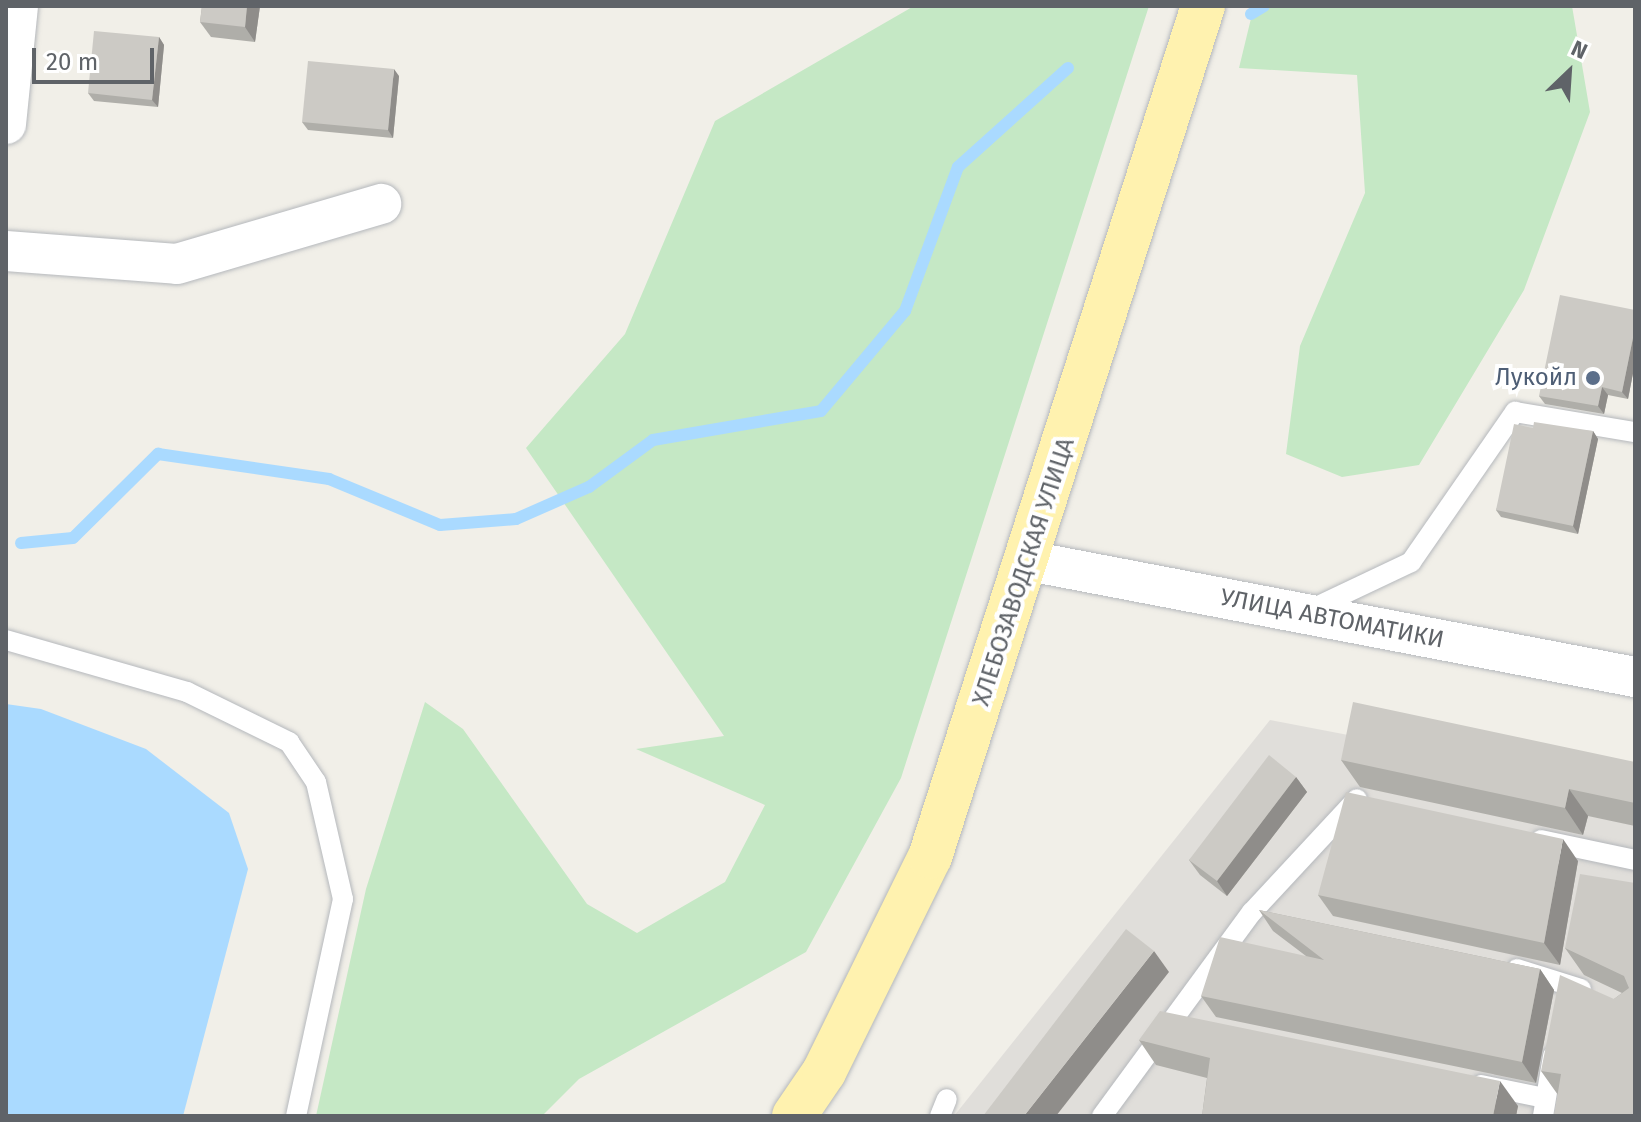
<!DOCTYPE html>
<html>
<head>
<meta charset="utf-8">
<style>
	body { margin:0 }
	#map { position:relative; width:1641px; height:1122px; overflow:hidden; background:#f1efe8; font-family:"Fira Sans",sans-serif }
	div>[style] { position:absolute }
	.industrial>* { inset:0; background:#e0deda }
	.green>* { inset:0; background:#c5e8c5 }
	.water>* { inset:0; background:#aadaff }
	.stream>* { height:12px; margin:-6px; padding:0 6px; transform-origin:6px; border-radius:6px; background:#aadaff }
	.roads { filter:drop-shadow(0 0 2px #b5b8bc) drop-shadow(0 0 2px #b5b8bc) }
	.lane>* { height:20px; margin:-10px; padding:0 10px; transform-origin:10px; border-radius:10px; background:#fff }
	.street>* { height:40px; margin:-20px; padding:0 20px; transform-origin:20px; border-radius:20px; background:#fff }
	.primary>* { height:44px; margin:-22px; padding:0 22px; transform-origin:22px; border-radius:22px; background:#fff2af }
	.wall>* { inset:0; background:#afaea9 }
	.shaded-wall>* { inset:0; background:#8f8d8a }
	.building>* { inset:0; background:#cccac5 }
	.dots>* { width:22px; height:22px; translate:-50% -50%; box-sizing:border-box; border:4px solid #fff; border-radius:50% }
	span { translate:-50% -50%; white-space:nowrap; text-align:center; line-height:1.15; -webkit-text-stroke:8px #fff; paint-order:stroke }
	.service-label { font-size:24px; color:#4e5e75 }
	.right { translate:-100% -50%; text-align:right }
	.street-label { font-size:24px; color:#5f6368 }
	.frame { position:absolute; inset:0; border:8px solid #5f6368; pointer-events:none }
	.north { position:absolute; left:1529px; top:32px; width:80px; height:80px; -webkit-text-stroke:6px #fff; paint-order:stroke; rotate:25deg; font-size:22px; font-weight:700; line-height:32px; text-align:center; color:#5f6368 }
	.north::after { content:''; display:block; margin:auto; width:28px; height:36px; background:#5f6368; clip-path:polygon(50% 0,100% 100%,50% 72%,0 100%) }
	.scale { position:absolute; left:32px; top:48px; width:122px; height:36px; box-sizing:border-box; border:4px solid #5f6368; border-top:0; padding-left:10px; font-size:24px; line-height:28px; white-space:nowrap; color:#5f6368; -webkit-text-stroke:6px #fff; paint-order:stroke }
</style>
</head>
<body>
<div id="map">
	<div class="industrial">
		<div style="clip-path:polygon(1270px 720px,1635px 790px,1635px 1116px,954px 1116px)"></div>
	</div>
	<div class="green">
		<div style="clip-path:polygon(914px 6px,1149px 6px,901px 778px,806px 952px,579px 1079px,542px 1116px,316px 1116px,366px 889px,425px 702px,463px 729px,587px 904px,637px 933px,725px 882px,765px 805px,636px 749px,724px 736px,526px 448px,625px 334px,715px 121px)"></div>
		<div style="clip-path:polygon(1254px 6px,1572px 6px,1590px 112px,1524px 290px,1419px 465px,1342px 477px,1286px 454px,1300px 346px,1365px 193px,1357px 75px,1239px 68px)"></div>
	</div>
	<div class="water">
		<div style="clip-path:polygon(6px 704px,41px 709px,146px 749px,229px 813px,248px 869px,183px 1116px,6px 1116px)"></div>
	</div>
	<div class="stream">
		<div style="left:1251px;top:14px;width:15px;rotate:-32deg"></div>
		<div style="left:21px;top:543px;width:52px;rotate:-5.5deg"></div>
		<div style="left:73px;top:538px;width:120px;rotate:-44.7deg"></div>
		<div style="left:158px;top:454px;width:173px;rotate:8.3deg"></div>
		<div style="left:329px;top:479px;width:120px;rotate:22.5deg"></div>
		<div style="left:440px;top:525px;width:76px;rotate:-4.5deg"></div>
		<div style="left:516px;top:519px;width:80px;rotate:-23.7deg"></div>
		<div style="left:589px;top:487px;width:79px;rotate:-36.3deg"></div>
		<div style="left:653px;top:440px;width:170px;rotate:-9.8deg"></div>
		<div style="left:821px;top:411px;width:131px;rotate:-50deg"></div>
		<div style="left:905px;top:311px;width:153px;rotate:-69.8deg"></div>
		<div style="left:958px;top:167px;width:148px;rotate:-42deg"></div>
	</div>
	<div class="roads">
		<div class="lane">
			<div style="left:1310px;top:610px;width:112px;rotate:-25.4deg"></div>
			<div style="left:1411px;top:562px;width:183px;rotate:-55.3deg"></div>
			<div style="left:1515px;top:412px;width:122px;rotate:9.5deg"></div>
			<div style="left:6px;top:640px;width:188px;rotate:16deg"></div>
			<div style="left:187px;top:692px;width:114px;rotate:26.1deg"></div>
			<div style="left:289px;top:742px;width:48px;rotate:56deg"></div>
			<div style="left:316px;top:782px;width:120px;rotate:77deg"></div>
			<div style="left:343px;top:899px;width:222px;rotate:102.2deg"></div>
			<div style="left:1541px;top:840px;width:96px;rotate:12deg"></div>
			<div style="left:1517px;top:969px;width:67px;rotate:17.4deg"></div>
			<div style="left:1481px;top:1085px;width:65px;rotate:11.5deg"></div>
			<div style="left:940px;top:1116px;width:18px;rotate:-68deg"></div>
			<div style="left:1102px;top:1116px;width:253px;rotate:-53.7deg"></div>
			<div style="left:1252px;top:912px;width:154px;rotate:-47.1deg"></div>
			<div style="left:1543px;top:1116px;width:61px;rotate:-80.5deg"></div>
		</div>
		<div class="street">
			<div style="left:6px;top:124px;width:119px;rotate:-84.2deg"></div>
			<div style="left:6px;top:251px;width:171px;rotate:4.3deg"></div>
			<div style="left:177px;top:264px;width:213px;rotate:-16.4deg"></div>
			<div style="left:1029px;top:561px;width:617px;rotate:10.84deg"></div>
		</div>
		<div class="primary">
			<div style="left:794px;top:1116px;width:53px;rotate:-55.7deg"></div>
			<div style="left:824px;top:1072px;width:240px;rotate:-63.8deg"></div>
			<div style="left:930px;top:857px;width:894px;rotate:-72.21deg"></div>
		</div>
	</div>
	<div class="wall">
		<div style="clip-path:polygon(202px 6px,260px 6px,255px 42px,211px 37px,200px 22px)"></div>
		<div style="clip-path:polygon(159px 37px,164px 45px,158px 107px,94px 101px,88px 93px)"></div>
		<div style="clip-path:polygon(399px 76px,393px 138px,308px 130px,302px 122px)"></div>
		<div style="clip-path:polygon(1635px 310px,1635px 363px,1628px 399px,1608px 395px,1604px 414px,1545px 404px,1539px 396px)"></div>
		<div style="clip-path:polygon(1533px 428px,1593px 431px,1598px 439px,1578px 534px,1501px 517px,1496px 510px)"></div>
		<div style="clip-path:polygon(1341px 760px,1635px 762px,1635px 826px,1588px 816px,1583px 835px,1360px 787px)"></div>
		<div style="clip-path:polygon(1296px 777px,1307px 792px,1227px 896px,1200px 875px,1189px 860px)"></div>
		<div style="clip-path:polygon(1578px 861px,1560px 965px,1333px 916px,1318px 895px)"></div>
		<div style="clip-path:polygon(1635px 883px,1635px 1116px,1558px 1095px,1541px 1071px,1614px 999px,1622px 993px,1584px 975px,1565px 948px)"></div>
		<div style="clip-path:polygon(1259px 910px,1540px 969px,1554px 990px,1536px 1083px,1216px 1017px,1201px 996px,1306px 956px,1273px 931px)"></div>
		<div style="clip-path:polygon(1139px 1040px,1518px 1106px,1516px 1116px,1202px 1116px,1207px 1078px,1156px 1065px)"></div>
	</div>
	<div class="shaded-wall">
		<div style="clip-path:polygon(247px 6px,260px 6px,255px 42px,245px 27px)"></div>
		<div style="clip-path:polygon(159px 37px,164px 45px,158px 107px,152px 100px)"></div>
		<div style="clip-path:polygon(394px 69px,399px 76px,393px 138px,388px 130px)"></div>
		<div style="clip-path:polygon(1635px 328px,1635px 363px,1628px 399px,1622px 392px)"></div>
		<div style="clip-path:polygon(1602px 387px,1608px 395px,1604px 414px,1598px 406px)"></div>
		<div style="clip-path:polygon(1593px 431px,1598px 439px,1578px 534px,1573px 526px)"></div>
		<div style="clip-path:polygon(1296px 777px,1307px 792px,1227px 896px,1217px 881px)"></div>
		<div style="clip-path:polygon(1569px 789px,1588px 816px,1583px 835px,1565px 808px)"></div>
		<div style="clip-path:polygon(1563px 839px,1578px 861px,1560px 965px,1544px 943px)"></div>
		<div style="clip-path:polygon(1154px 951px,1169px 972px,1056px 1116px,1024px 1116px)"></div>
		<div style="clip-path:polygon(1540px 969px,1554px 990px,1536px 1083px,1522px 1062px)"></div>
		<div style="clip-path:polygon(1500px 1081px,1518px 1106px,1516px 1116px,1493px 1116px)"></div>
	</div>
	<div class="building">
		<div style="clip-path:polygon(202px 6px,247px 6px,245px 27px,200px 22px)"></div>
		<div style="clip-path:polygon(94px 31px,159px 37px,152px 100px,88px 93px)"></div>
		<div style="clip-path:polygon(308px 61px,394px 69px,388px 130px,302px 122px)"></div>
		<div style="clip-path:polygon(1560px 295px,1635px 310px,1635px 328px,1622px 392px,1602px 387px,1598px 406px,1539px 396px)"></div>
		<div style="clip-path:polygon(1534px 422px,1593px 431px,1573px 526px,1496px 510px,1514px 424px,1533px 428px)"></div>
		<div style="clip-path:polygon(1353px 702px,1635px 762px,1635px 803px,1569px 789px,1565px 808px,1341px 760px)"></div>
		<div style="clip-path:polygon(1269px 755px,1296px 777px,1217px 881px,1189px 860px)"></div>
		<div style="clip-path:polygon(1346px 792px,1563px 839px,1544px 943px,1318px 895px)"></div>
		<div style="clip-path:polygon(1580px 874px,1635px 883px,1635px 1116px,1554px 1116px,1561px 1074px,1541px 1071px,1560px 975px,1614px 999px,1629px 988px,1624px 976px,1565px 948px)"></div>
		<div style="clip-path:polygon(1259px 910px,1540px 969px,1522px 1062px,1201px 996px,1220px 937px,1324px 960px)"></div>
		<div style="clip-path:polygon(1126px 929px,1154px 951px,1024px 1116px,983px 1116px)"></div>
		<div style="clip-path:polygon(1160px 1011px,1500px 1081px,1493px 1116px,1202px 1116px,1210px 1058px,1139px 1040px)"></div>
	</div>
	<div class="dots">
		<div style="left:1593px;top:378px;background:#5c6f8a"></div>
	</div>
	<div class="service-label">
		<span class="right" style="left:1577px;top:378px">Лукойл</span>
	</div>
	<div class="street-label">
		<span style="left:1024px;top:572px;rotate:-72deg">ХЛЕБОЗАВОДСКАЯ УЛИЦА</span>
		<span style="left:1332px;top:619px;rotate:11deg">УЛИЦА АВТОМАТИКИ</span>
	</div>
	<div class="frame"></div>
	<div class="north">N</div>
	<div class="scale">20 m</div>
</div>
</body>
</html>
